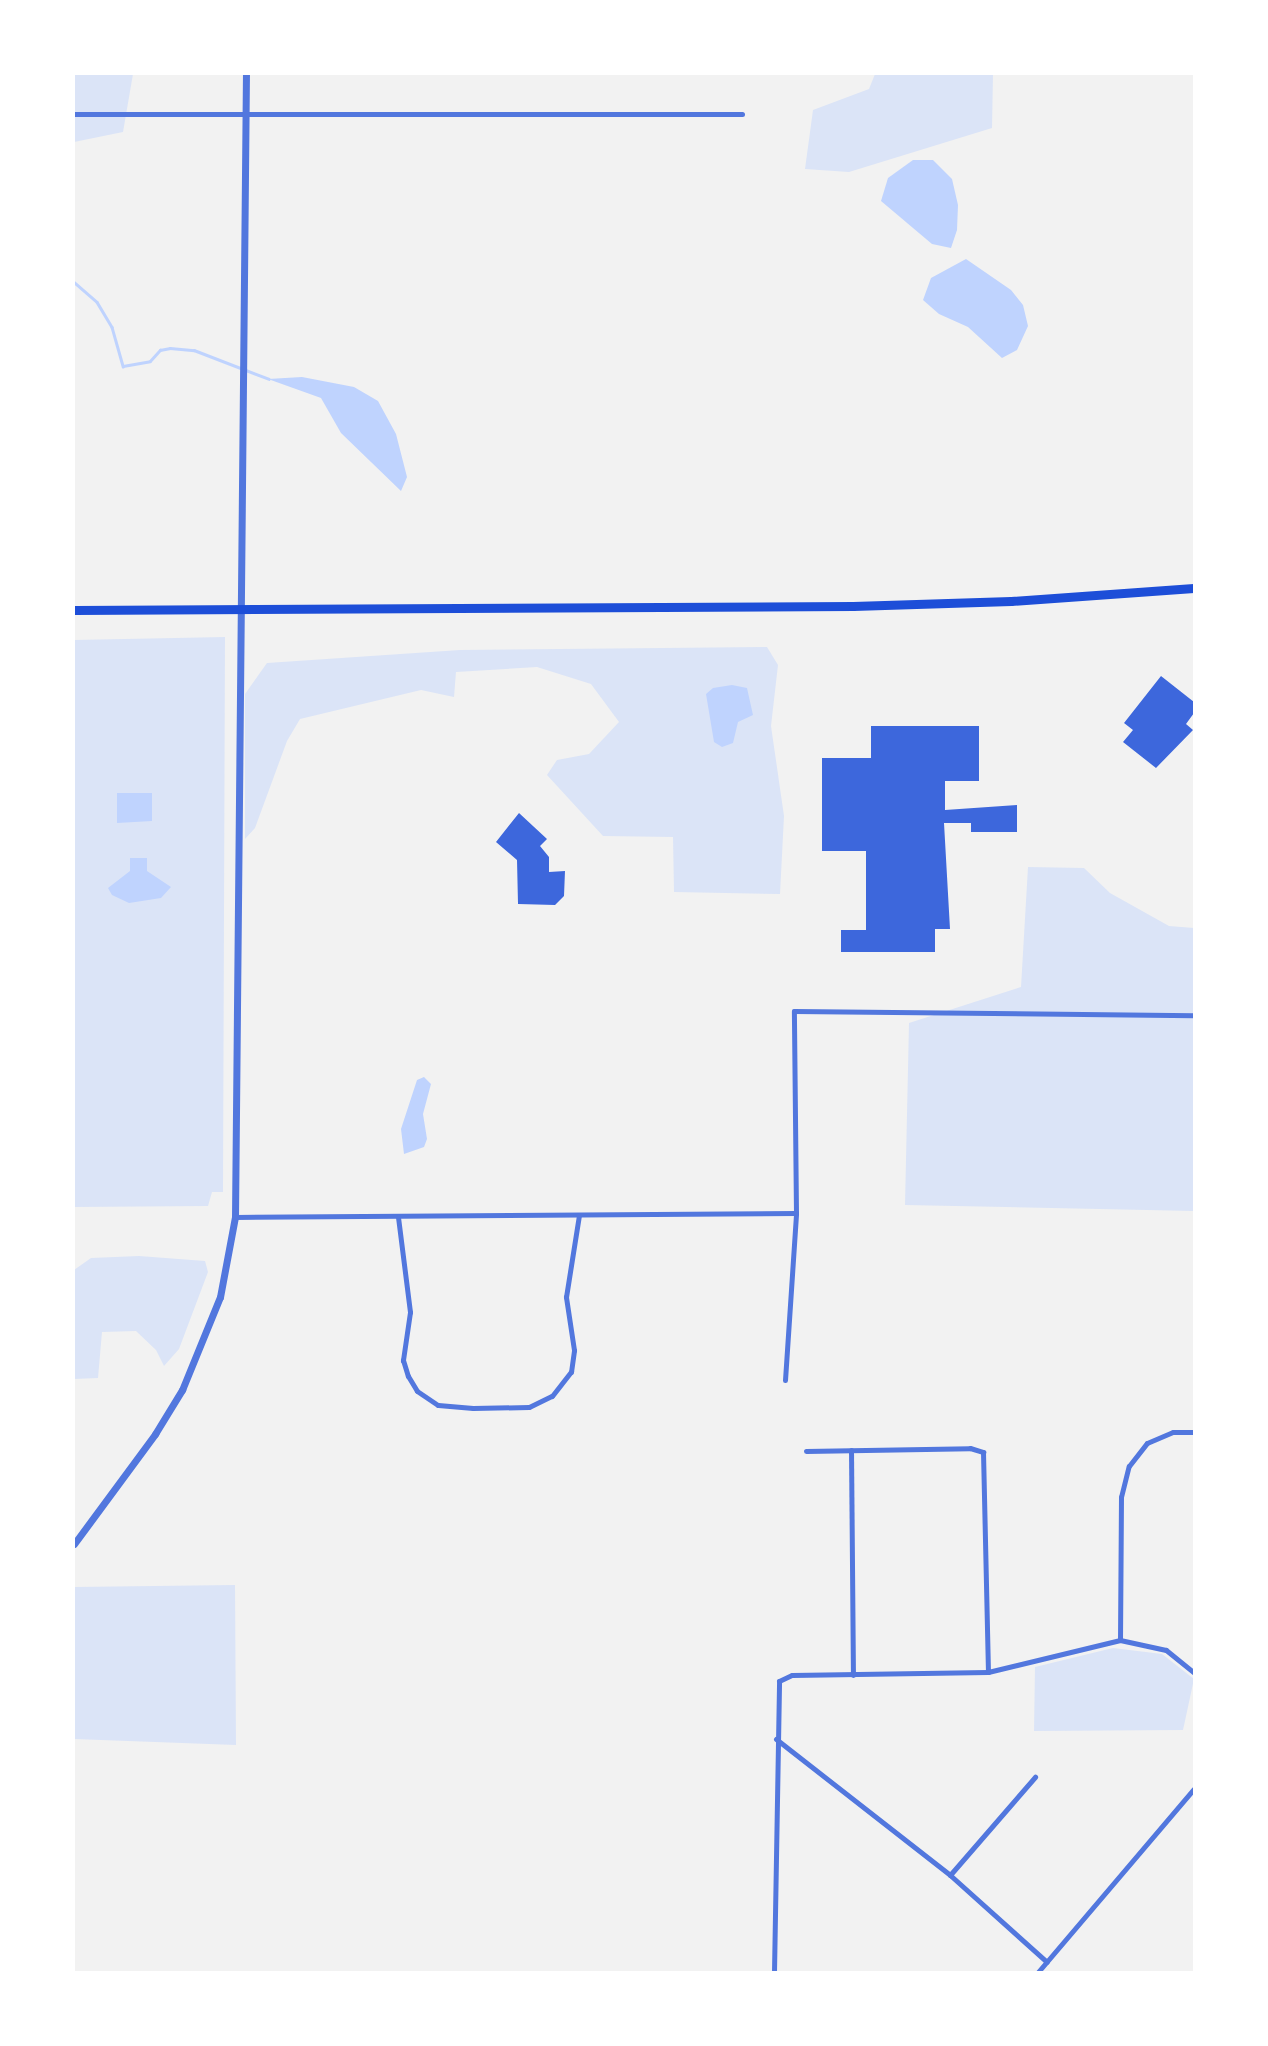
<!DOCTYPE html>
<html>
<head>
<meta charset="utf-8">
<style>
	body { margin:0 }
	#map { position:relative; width:1268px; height:2046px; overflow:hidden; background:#f2f2f2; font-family:"Playfair Display",serif }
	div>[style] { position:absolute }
	.green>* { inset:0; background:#dbe4f7 }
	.water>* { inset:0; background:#bfd3fe }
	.stream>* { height:2.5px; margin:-1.25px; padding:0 1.25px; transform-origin:1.25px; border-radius:1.25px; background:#bfd3fe }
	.building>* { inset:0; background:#3d67dc }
	.minor>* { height:5px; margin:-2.5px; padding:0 2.5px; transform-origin:2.5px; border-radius:2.5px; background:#5277de }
	.tertiary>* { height:7px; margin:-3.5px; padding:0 3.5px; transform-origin:3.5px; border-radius:3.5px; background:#5277de }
	.primary>* { height:9px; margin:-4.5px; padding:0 4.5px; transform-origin:4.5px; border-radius:4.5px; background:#1d4ed8 }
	span { translate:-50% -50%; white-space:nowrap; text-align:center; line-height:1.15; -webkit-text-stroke:7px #fff; paint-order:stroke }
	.frame { position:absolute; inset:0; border:75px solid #fff; pointer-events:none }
</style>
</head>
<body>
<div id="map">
	<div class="green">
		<div style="clip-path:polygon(74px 74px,133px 74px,123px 132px,74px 142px)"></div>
		<div style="clip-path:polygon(875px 74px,993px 74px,992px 128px,849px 172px,805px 169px,813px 110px,869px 89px)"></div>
		<div style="clip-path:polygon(225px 637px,223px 1192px,212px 1192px,208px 1206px,74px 1207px,74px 640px)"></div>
		<div style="clip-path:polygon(767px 647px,778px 665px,771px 726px,784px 816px,780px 894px,674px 892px,673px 837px,603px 836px,547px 775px,557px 760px,589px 754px,619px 722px,591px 684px,537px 667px,456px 672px,454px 697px,421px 690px,300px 719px,287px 741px,255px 828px,245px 839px,245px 694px,267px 663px,460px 650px)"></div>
		<div style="clip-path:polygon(1028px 867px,1084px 868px,1110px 893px,1169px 926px,1194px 928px,1194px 1211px,905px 1205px,909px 1023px,1021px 987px)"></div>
		<div style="clip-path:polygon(139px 1256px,205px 1261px,208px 1272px,179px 1349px,164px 1366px,156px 1350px,136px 1331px,102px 1332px,98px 1378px,74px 1379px,74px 1270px,91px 1258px)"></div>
		<div style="clip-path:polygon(235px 1585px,236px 1745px,74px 1739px,74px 1587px)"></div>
		<div style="clip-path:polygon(1113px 1648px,1162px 1654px,1194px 1679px,1183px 1730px,1034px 1731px,1035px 1667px)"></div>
	</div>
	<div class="water">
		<div style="clip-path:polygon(913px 160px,933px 160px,952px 179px,958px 205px,957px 230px,951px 248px,932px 244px,881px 201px,888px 178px)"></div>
		<div style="clip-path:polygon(966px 259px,1011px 290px,1023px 305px,1028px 326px,1017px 350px,1002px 358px,968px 327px,939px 314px,923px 300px,931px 278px)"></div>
		<div style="clip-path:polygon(302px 377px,354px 387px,378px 401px,396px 434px,407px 477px,401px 491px,341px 433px,321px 398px,268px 379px)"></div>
		<div style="clip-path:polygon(732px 685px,747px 688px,753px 715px,738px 722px,733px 743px,722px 747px,714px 742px,706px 694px,713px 688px)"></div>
		<div style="clip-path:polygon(117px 793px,152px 793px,152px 821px,117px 823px)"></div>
		<div style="clip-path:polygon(130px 858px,147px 858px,147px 871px,171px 887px,161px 898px,129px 903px,112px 895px,108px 888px,130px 871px)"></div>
		<div style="clip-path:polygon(424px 1077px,431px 1084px,423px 1114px,427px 1139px,424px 1147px,404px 1154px,401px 1129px,417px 1080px)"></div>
	</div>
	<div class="stream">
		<div style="left:74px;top:282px;width:30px;rotate:41deg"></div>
		<div style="left:97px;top:302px;width:29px;rotate:59deg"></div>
		<div style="left:112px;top:327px;width:41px;rotate:74.2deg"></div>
		<div style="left:123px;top:366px;width:27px;rotate:-10deg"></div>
		<div style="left:150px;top:361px;width:15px;rotate:-48deg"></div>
		<div style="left:160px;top:350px;width:10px;rotate:-11deg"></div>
		<div style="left:170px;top:348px;width:24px;rotate:5deg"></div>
		<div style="left:194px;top:350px;width:80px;rotate:21.1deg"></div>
	</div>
	<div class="building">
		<div style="clip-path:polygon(1161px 676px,1194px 702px,1194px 713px,1186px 724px,1193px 730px,1156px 768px,1123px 742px,1133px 730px,1124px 723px)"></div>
		<div style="clip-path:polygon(871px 726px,979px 726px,979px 781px,945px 781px,945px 810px,1017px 805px,1017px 832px,971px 832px,971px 823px,944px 823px,950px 929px,935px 929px,935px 952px,841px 952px,841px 930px,866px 930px,866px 851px,822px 851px,822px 758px,871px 758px)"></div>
		<div style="clip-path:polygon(519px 813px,547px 839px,540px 846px,549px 857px,549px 872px,565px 871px,564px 896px,555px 905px,518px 904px,517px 860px,496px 842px)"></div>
	</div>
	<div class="minor">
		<div style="left:74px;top:114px;width:668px"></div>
		<div style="left:235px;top:1217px;width:561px;rotate:-0.41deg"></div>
		<div style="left:398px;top:1217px;width:96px;rotate:82.8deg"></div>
		<div style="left:410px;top:1312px;width:49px;rotate:98.3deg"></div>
		<div style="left:403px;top:1360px;width:17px;rotate:73deg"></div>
		<div style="left:408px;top:1376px;width:17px;rotate:59deg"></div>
		<div style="left:417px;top:1391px;width:25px;rotate:34deg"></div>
		<div style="left:438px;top:1405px;width:35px;rotate:5deg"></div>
		<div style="left:473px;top:1408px;width:56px;rotate:-1deg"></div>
		<div style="left:529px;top:1407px;width:25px;rotate:-26deg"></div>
		<div style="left:552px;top:1396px;width:31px;rotate:-52deg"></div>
		<div style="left:571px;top:1372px;width:22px;rotate:-82deg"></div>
		<div style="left:574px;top:1350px;width:54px;rotate:-98.6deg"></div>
		<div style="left:566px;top:1297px;width:83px;rotate:-81deg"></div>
		<div style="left:785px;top:1380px;width:167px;rotate:-86.2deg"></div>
		<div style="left:796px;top:1213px;width:202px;rotate:-90.6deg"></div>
		<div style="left:794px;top:1011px;width:400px;rotate:0.6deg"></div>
		<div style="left:851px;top:1450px;width:225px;rotate:89.5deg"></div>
		<div style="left:806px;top:1451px;width:164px;rotate:-1deg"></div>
		<div style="left:970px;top:1448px;width:14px;rotate:17deg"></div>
		<div style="left:983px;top:1452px;width:220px;rotate:88.7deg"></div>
		<div style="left:1120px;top:1640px;width:143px;rotate:-89.6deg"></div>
		<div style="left:1121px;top:1497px;width:32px;rotate:-76deg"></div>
		<div style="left:1129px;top:1466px;width:29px;rotate:-52deg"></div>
		<div style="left:1147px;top:1443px;width:28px;rotate:-23deg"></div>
		<div style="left:1173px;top:1432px;width:21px"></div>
		<div style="left:776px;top:1739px;width:221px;rotate:38deg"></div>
		<div style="left:950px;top:1875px;width:130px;rotate:41.9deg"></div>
		<div style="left:950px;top:1875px;width:130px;rotate:-49.1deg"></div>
		<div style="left:774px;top:1972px;width:291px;rotate:-89deg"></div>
		<div style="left:779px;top:1681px;width:14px;rotate:-25deg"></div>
		<div style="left:792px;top:1675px;width:196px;rotate:-0.9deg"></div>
		<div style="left:988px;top:1672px;width:136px;rotate:-13.6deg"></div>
		<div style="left:1120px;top:1640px;width:47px;rotate:12.3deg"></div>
		<div style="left:1166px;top:1650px;width:36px;rotate:39deg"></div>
		<div style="left:1038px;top:1972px;width:240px;rotate:-49.6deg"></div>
	</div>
	<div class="tertiary">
		<div style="left:74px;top:1544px;width:137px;rotate:-53.6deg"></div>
		<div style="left:155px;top:1434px;width:52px;rotate:-58.5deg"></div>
		<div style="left:182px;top:1390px;width:100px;rotate:-67.8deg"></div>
		<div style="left:220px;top:1297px;width:81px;rotate:-79.4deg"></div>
		<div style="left:235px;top:1217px;width:1143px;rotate:-89.45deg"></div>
	</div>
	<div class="primary">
		<div style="left:74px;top:610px;width:779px;rotate:-0.29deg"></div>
		<div style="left:853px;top:606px;width:158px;rotate:-1.8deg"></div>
		<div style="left:1011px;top:601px;width:183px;rotate:-4.1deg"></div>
	</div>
	<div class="frame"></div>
</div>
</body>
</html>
